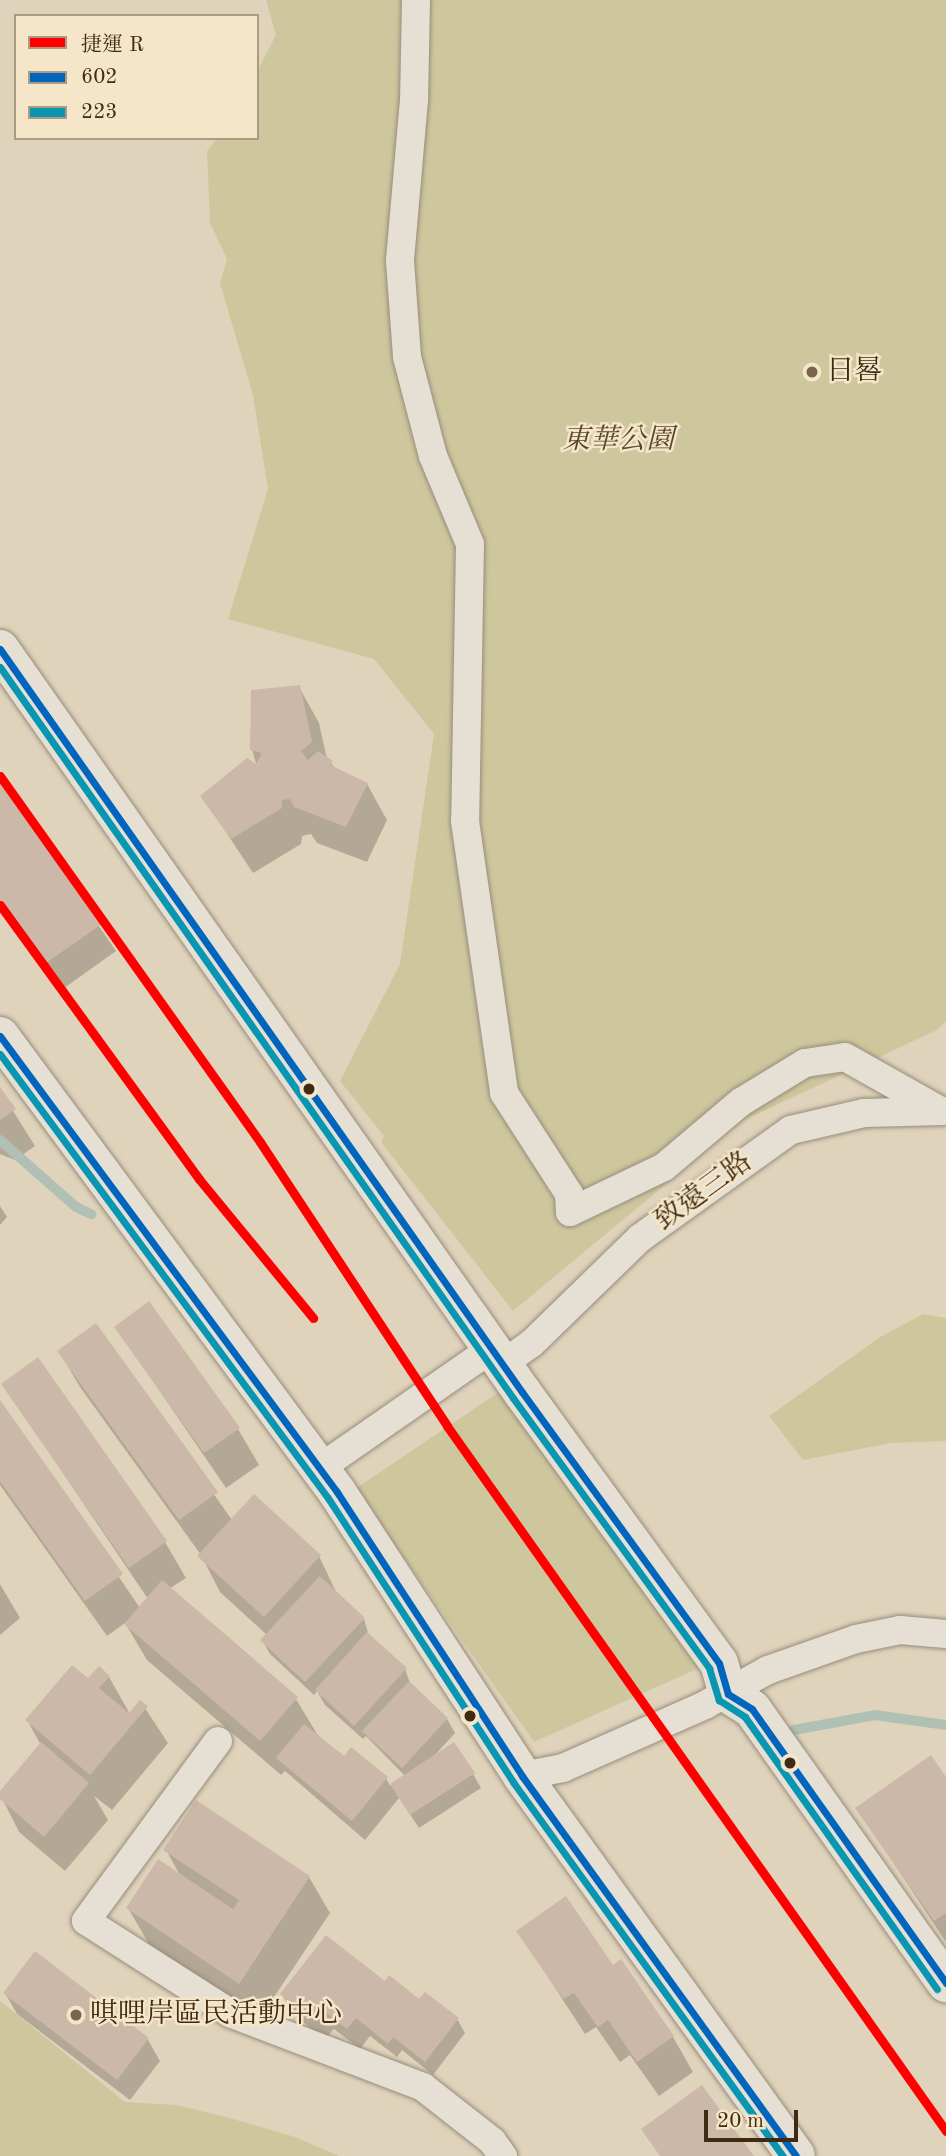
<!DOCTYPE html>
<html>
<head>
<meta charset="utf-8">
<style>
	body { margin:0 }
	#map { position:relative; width:946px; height:2156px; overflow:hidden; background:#e0d3bb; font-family:"Old Standard TT","Noto Serif TC",serif }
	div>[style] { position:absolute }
	.green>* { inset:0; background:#cec79d }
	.shadow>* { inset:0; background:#0003 }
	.stream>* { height:10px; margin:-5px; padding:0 5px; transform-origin:5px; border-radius:5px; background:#b0c0b4 }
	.building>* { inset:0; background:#ccb8a9 }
	.roads { filter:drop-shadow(0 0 2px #978d7d) drop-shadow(0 0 2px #978d7d) }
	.street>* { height:28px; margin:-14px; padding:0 14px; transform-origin:14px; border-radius:14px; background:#e6dfd3 }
	.secondary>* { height:38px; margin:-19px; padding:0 19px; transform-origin:19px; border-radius:19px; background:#e6dfd3 }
	.bus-1>* { height:7px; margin:-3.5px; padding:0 3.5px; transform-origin:3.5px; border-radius:3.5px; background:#0065bd }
	.bus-2>* { height:7px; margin:-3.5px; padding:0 3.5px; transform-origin:3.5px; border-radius:3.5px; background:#0996b2 }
	.metro-1>* { height:9px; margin:-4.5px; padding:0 4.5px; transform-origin:4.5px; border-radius:4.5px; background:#f00 }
	.dots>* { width:19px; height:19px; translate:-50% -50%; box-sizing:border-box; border:4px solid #f5e6c9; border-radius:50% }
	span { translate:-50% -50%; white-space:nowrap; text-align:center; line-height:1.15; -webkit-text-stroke:5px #f5e6c9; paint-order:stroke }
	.poi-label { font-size:28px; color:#3f2a14 }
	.left { translate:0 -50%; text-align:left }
	.park-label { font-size:28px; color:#59472b; font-style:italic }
	.street-label { font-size:28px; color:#3f2a14 }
	.legend { position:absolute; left:14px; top:14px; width:245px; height:126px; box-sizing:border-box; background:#f5e6c9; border:2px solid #ac9b81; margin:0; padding:9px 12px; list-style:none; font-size:21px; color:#3f2a14 }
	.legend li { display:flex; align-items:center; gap:14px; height:35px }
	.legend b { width:35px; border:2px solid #ac9b81 }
	.scale { position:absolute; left:704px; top:2110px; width:94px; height:32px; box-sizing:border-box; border:4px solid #3f2a14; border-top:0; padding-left:9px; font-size:21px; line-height:24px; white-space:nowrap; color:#3f2a14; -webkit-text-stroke:5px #f5e6c9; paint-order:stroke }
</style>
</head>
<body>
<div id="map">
	<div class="green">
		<div style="clip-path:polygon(266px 0,946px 0,946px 1021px,937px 1030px,742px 1121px,513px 1311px,381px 1142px,384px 1136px,340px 1081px,400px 964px,434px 734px,374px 659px,228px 619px,268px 489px,253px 395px,220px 283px,227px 259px,210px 223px,207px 151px,217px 138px,257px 138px,257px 72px,276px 35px)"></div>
		<div style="clip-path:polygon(923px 1314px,946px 1318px,946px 1441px,891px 1443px,803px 1460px,769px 1416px,880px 1337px)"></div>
		<div style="clip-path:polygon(499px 1392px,699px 1668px,534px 1742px,355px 1489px)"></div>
		<div style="clip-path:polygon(0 2001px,125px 2102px,177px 2105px,226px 2117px,295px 2137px,339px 2156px,0 2156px)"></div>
	</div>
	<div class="shadow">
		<div style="clip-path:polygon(299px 687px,319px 723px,327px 759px,336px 769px,367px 784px,387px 820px,367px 862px,317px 843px,311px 834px,302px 836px,301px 844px,253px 873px,202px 796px,257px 767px,252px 749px)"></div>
		<div style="clip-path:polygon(0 782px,116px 951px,60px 991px,0 906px)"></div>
		<div style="clip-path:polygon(0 1090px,35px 1146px,15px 1160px,0 1154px)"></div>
		<div style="clip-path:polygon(0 1206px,7px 1217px,0 1225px)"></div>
		<div style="clip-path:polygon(95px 1325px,232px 1520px,319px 1556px,337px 1594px,364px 1619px,369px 1636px,405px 1669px,411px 1686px,447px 1719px,455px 1733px,435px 1755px,473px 1774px,481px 1788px,419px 1828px,399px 1798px,365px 1840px,285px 1771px,281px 1775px,147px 1660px,125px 1623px,107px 1636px,0 1485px,0 1403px,140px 1608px,148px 1599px,3px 1384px,165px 1542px,186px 1578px,169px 1589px,296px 1699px,317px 1734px,344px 1759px,386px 1778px,390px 1786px,405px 1776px,366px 1736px,363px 1739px,325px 1705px,317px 1691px,314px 1695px,270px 1654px,262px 1640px,267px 1635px,220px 1592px,201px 1555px,80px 1387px,59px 1351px)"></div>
		<div style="clip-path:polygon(116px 1327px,238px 1429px,259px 1465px,226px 1488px)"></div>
		<div style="clip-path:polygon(0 1584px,20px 1618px,0 1635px)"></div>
		<div style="clip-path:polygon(109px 1677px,130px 1714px,141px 1702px,168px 1743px,112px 1810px,94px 1796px,108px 1820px,65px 1871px,19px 1832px,0 1794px,41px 1745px,27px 1720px,88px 1681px)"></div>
		<div style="clip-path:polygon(946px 1780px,946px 1942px,857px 1808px)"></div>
		<div style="clip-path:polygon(166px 1850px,309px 1877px,330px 1913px,260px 2018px,149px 1944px,128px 1908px,181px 1877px)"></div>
		<div style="clip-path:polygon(518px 1931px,613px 1967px,673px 2037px,693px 2072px,659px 2096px,630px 2055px,620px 2062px,596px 2027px,585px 2034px)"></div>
		<div style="clip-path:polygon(385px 1983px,457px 2019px,465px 2033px,433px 2075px,402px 2050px,397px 2057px,370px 2036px,360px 2049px,334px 2029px,325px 2039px,294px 2015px,282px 1994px)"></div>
		<div style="clip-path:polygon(5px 1993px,148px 2040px,160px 2061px,130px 2100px,17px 2014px)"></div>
	</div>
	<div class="stream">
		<div style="left:0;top:1140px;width:101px;rotate:41.4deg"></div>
		<div style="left:76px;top:1207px;width:17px;rotate:25deg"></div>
		<div style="left:794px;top:1730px;width:82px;rotate:-10.5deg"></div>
		<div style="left:875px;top:1715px;width:72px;rotate:8deg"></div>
	</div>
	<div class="building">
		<div style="clip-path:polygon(300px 685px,312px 742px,301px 751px,308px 760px,318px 751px,333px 761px,330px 765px,368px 783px,346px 827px,294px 807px,290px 799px,282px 800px,282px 808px,231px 839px,200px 796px,247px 758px,256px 764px,262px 753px,250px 750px,251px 690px)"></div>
		<div style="clip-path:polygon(0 779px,102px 924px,43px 965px,0 904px)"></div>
		<div style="clip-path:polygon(0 1087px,16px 1109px,0 1120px)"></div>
		<div style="clip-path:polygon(149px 1301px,240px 1428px,204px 1453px,114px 1327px)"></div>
		<div style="clip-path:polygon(96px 1323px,218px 1492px,179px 1520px,57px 1351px)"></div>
		<div style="clip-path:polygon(38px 1357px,167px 1541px,129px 1568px,1px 1384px)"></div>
		<div style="clip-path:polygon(0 1400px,123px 1574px,85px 1601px,0 1481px)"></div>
		<div style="clip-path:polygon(254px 1494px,321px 1555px,264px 1617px,197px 1556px)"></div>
		<div style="clip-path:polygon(320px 1576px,365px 1618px,305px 1682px,260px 1640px)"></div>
		<div style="clip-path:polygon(162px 1580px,298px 1697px,260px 1741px,124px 1624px)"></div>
		<div style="clip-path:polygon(367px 1632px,407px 1668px,354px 1726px,315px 1690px)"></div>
		<div style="clip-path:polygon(72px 1665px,88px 1678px,99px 1666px,110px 1676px,99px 1688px,129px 1713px,140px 1700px,148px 1706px,90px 1775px,25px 1720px)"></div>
		<div style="clip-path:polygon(409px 1681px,448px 1718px,402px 1768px,362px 1731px)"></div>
		<div style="clip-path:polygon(304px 1724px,344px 1756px,351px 1747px,388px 1777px,352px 1821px,276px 1758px)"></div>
		<div style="clip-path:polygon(41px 1742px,89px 1783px,44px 1837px,0 1799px,0 1791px)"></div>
		<div style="clip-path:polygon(454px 1742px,475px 1773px,410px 1815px,390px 1784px)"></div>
		<div style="clip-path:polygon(931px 1755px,946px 1777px,946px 1913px,934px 1921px,855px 1808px)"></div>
		<div style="clip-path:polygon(196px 1800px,310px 1876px,239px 1984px,126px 1908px,158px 1859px,233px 1909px,239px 1900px,163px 1850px)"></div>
		<div style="clip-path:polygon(566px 1896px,613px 1965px,621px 1959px,674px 2036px,637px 2062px,608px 2020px,598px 2027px,574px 1993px,563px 1999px,516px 1931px)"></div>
		<div style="clip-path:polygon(326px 1935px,385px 1981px,389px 1975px,419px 1999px,425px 1992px,459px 2018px,425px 2062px,393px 2037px,388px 2044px,356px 2018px,347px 2029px,321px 2009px,313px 2019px,280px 1994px)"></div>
		<div style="clip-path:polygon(35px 1951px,149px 2038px,117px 2080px,3px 1993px)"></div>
		<div style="clip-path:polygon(702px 2085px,732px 2126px,754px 2156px,660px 2156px,641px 2129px)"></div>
	</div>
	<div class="roads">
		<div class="street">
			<div style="left:416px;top:0;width:100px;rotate:91.1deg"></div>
			<div style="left:414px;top:100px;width:162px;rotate:95deg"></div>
			<div style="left:400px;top:261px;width:96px;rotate:85.8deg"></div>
			<div style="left:407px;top:357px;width:102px;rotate:75.3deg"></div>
			<div style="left:433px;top:456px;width:95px;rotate:67.2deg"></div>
			<div style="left:470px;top:544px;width:277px;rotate:91deg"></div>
			<div style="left:465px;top:821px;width:275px;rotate:81.8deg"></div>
			<div style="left:504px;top:1093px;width:120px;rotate:57.2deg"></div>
			<div style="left:569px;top:1194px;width:18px;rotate:87deg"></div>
			<div style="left:570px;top:1212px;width:104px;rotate:-25.6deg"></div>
			<div style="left:664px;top:1167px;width:101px;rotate:-40.2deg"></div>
			<div style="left:741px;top:1102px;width:75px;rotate:-31.4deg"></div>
			<div style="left:805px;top:1063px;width:40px;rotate:-8.5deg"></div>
			<div style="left:845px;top:1057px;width:110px;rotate:29.4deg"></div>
			<div style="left:503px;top:1364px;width:34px;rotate:-36deg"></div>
			<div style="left:531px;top:1344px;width:152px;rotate:-44.2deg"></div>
			<div style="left:640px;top:1238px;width:186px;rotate:-35.6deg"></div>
			<div style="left:791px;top:1130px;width:75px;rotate:-13.1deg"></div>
			<div style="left:864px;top:1113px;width:79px;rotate:-1.5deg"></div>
			<div style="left:320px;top:1468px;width:208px;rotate:-34.8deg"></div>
			<div style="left:218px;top:1741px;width:223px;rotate:126.3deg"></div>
			<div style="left:86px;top:1921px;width:173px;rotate:32.5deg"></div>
			<div style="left:232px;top:2014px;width:204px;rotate:20.9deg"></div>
			<div style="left:423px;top:2087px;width:88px;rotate:38deg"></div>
			<div style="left:492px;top:2141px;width:19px;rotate:54deg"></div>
			<div style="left:522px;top:1776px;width:42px;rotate:-11deg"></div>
			<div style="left:563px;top:1768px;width:155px;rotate:-23.9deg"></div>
			<div style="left:705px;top:1705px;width:72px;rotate:-29.1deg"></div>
			<div style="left:768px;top:1670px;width:93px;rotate:-19.4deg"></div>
			<div style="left:856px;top:1639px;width:45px;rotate:-11.6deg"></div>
			<div style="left:900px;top:1630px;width:46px;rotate:5deg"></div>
		</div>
		<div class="secondary">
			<div style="left:0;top:649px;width:908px;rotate:54.91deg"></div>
			<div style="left:522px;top:1392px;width:335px;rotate:54deg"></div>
			<div style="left:719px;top:1663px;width:32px;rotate:74deg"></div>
			<div style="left:728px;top:1694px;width:28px;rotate:32deg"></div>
			<div style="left:752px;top:1709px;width:336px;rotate:54.7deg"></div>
			<div style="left:0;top:1036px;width:567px;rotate:53.53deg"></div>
			<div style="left:337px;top:1492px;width:339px;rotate:56.9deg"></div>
			<div style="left:522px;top:1776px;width:468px;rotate:54.2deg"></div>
		</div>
	</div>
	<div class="bus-1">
		<div style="left:0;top:649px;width:908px;rotate:54.91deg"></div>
		<div style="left:522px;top:1392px;width:335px;rotate:54deg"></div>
		<div style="left:719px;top:1663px;width:32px;rotate:74deg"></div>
		<div style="left:728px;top:1694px;width:28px;rotate:32deg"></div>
		<div style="left:752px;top:1709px;width:336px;rotate:54.7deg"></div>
		<div style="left:0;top:1036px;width:567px;rotate:53.53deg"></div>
		<div style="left:337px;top:1492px;width:339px;rotate:56.9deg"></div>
		<div style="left:522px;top:1776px;width:468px;rotate:54.2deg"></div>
	</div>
	<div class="bus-2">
		<div style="left:0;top:667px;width:893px;rotate:54.94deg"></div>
		<div style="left:513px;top:1398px;width:334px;rotate:54deg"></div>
		<div style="left:709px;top:1668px;width:34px;rotate:73deg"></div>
		<div style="left:719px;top:1700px;width:31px;rotate:33deg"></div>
		<div style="left:745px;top:1717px;width:333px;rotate:54.8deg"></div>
		<div style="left:0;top:1054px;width:552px;rotate:53.55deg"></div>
		<div style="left:328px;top:1498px;width:339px;rotate:56.9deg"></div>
		<div style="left:513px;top:1782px;width:461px;rotate:54.2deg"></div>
	</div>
	<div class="metro-1">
		<div style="left:0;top:776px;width:449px;rotate:54.6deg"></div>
		<div style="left:260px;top:1142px;width:340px;rotate:56.6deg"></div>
		<div style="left:447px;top:1426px;width:864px;rotate:54.71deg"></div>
		<div style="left:0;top:905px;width:339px;rotate:54deg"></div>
		<div style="left:199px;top:1179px;width:180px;rotate:50.6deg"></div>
	</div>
	<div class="dots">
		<div style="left:812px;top:372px;background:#77654e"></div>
		<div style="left:309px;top:1089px;background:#3f2a14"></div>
		<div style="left:470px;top:1716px;background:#3f2a14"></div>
		<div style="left:790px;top:1763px;background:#3f2a14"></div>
		<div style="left:76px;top:2015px;background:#77654e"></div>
	</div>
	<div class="poi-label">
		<span class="left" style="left:826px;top:372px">日晷</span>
		<span class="left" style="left:90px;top:2015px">唭哩岸區民活動中心</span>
	</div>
	<div class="park-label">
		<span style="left:618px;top:441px">東華公園</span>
	</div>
	<div class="street-label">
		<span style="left:704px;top:1192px;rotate:-36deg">致遠三路</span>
	</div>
	<ul class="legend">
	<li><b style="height:9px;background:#f00"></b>捷運 R</li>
	<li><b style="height:9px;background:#0065bd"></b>602</li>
	<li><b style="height:9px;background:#0996b2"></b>223</li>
	</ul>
	<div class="scale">20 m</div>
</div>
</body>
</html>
